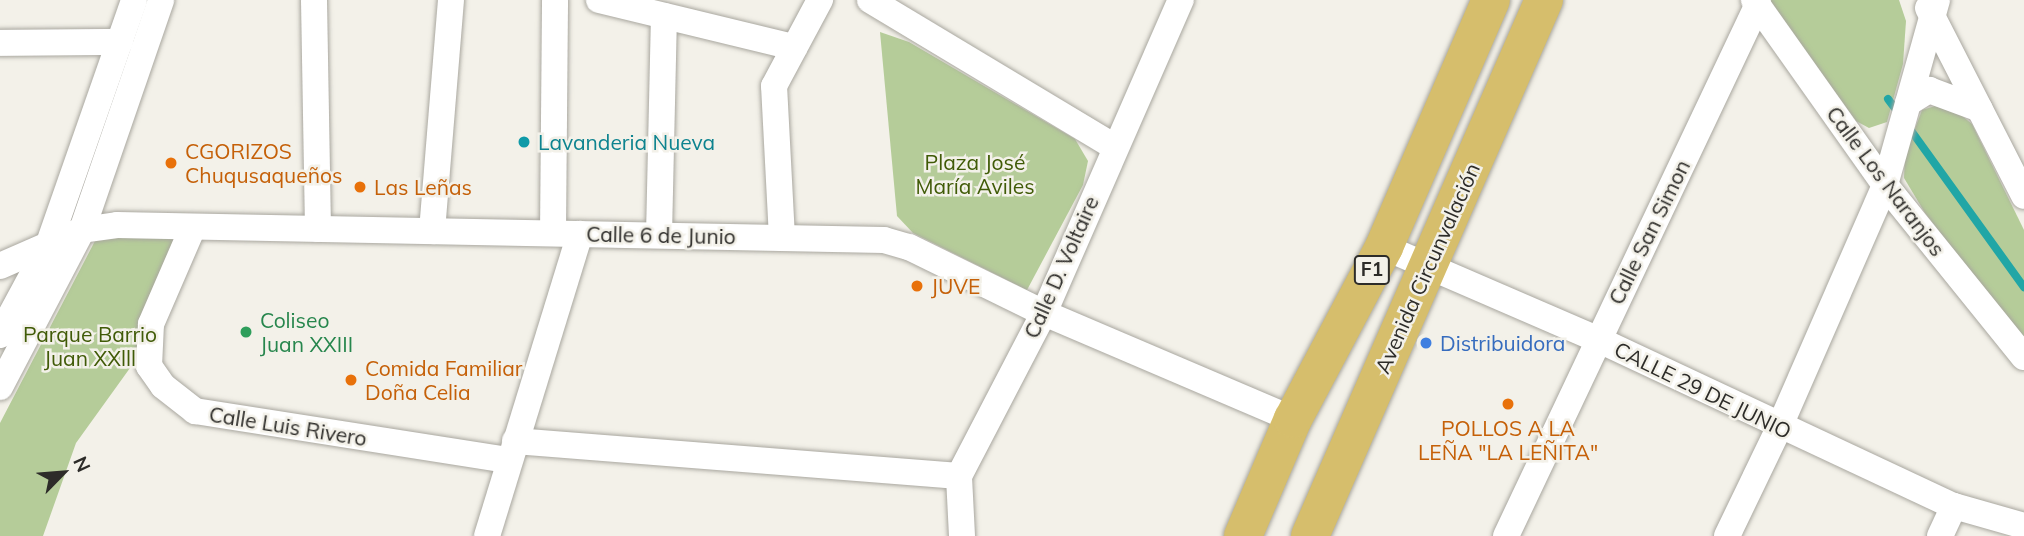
<!DOCTYPE html>
<html>
<head>
<meta charset="utf-8">
<style>
	body { margin:0 }
	#map { position:relative; width:2024px; height:536px; overflow:hidden; background:#f3f1e9; font-family:Mulish,sans-serif }
	div>[style] { position:absolute }
	.green>* { inset:0; background:#b5cc99 }
	.stream>* { height:8px; margin:-4px; padding:0 4px; transform-origin:4px; border-radius:4px; background:#21a6a6 }
	.roads { filter:drop-shadow(0 0 2px #a9a79f) drop-shadow(0 0 2px #a9a79f) }
	.minor>* { height:26px; margin:-13px; padding:0 13px; transform-origin:13px; border-radius:13px; background:#fff }
	.highway>* { height:38px; margin:-19px; padding:0 19px; transform-origin:19px; border-radius:19px; background:#d6be6c }
	.dots>* { width:19px; height:19px; translate:-50% -50%; box-sizing:border-box; border:4px solid #f3f1e9; border-radius:50% }
	span { translate:-50% -50%; white-space:nowrap; text-align:center; line-height:1.15; -webkit-text-stroke:5px #f3f1e9; paint-order:stroke }
	.shield-label span { padding:2px 5px; background:#f3f1e9; border:2px solid; border-radius:5px; -webkit-text-stroke-width:0 }
	.shield-label { font-size:19px; color:#2d2c29; font-weight:700 }
	.culture-label { font-size:21px; color:#0d838f }
	.left { translate:0 -50%; text-align:left }
	.food-label { font-size:21px; color:#c56008 }
	.park-label { font-size:21px; color:#405b07 }
	.street-label { font-size:21px; color:#2d2c29 }
	.leisure-label { font-size:21px; color:#27864d }
	.shop-label { font-size:21px; color:#366cbe }
	.north { position:absolute; left:28px; top:438px; width:70px; height:70px; -webkit-text-stroke:5px #f3f1e9; paint-order:stroke; rotate:65deg; font-size:19px; font-weight:700; line-height:28px; text-align:center; color:#2d2c29 }
	.north::after { content:''; display:block; margin:auto; width:24px; height:32px; background:#2d2c29; clip-path:polygon(50% 0,100% 100%,50% 72%,0 100%) }
</style>
</head>
<body>
<div id="map">
	<div class="green">
		<div style="clip-path:polygon(1768px 0,1899px 0,1906px 21px,1903px 64px,1887px 122px,1869px 128px,1856px 121px)"></div>
		<div style="clip-path:polygon(880px 32px,909px 42px,1075px 139px,1088px 161px,1083px 185px,1027px 290px,913px 233px,897px 216px)"></div>
		<div style="clip-path:polygon(1935px 106px,1955px 110px,1972px 124px,2024px 230px,2024px 340px,1925px 213px,1904px 178px,1905px 155px,1922px 110px)"></div>
		<div style="clip-path:polygon(178px 235px,130px 368px,76px 443px,43px 536px,0 536px,0 423px,96px 239px)"></div>
	</div>
	<div class="stream">
		<div style="left:1888px;top:99px;width:20px;rotate:53deg"></div>
		<div style="left:1907px;top:125px;width:200px;rotate:54.2deg"></div>
	</div>
	<div class="roads">
		<div class="minor">
			<div style="left:314px;top:0;width:229px;rotate:89deg"></div>
			<div style="left:599px;top:0;width:201px;rotate:13.6deg"></div>
			<div style="left:870px;top:0;width:283px;rotate:31deg"></div>
			<div style="left:1754px;top:0;width:227px;rotate:54.7deg"></div>
			<div style="left:1885px;top:185px;width:221px;rotate:51.1deg"></div>
			<div style="left:1928px;top:8px;width:211px;rotate:62.9deg"></div>
			<div style="left:0;top:43px;width:120px;rotate:-0.5deg"></div>
			<div style="left:1908px;top:103px;width:25px;rotate:-32deg"></div>
			<div style="left:1929px;top:90px;width:54px;rotate:20.4deg"></div>
			<div style="left:193px;top:227px;width:106px;rotate:113.4deg"></div>
			<div style="left:151px;top:324px;width:42px;rotate:92.7deg"></div>
			<div style="left:149px;top:366px;width:24px;rotate:55deg"></div>
			<div style="left:163px;top:386px;width:41px;rotate:38deg"></div>
			<div style="left:195px;top:411px;width:317px;rotate:8.9deg"></div>
			<div style="left:432px;top:231px;width:232px;rotate:-85.3deg"></div>
			<div style="left:553px;top:233px;width:233px;rotate:-89.5deg"></div>
			<div style="left:659px;top:235px;width:219px;rotate:-88.7deg"></div>
			<div style="left:782px;top:238px;width:152px;rotate:-93deg"></div>
			<div style="left:774px;top:86px;width:98px;rotate:-61.9deg"></div>
			<div style="left:1384px;top:247px;width:232px;rotate:23.4deg"></div>
			<div style="left:1597px;top:339px;width:394px;rotate:25.1deg"></div>
			<div style="left:1954px;top:506px;width:73px;rotate:15.9deg"></div>
			<div style="left:0;top:266px;width:90px;rotate:-23.7deg"></div>
			<div style="left:82px;top:230px;width:35px;rotate:-8deg"></div>
			<div style="left:117px;top:225px;width:767px;rotate:1.12deg"></div>
			<div style="left:884px;top:240px;width:26px;rotate:16deg"></div>
			<div style="left:909px;top:247px;width:150px;rotate:26.1deg"></div>
			<div style="left:1044px;top:313px;width:271px;rotate:23.1deg"></div>
			<div style="left:0;top:335px;width:101px;rotate:-61.7deg"></div>
			<div style="left:48px;top:246px;width:261px;rotate:-70.7deg"></div>
			<div style="left:0;top:387px;width:177px;rotate:-62.4deg"></div>
			<div style="left:82px;top:230px;width:243px;rotate:-71deg"></div>
			<div style="left:515px;top:441px;width:445px;rotate:4.5deg"></div>
			<div style="left:487px;top:536px;width:316px;rotate:-72.9deg"></div>
			<div style="left:962px;top:536px;width:60px;rotate:-92.9deg"></div>
			<div style="left:959px;top:476px;width:184px;rotate:-62.5deg"></div>
			<div style="left:1044px;top:313px;width:342px;rotate:-66.4deg"></div>
			<div style="left:1506px;top:536px;width:589px;rotate:-64.65deg"></div>
			<div style="left:1727px;top:536px;width:120px;rotate:-64.3deg"></div>
			<div style="left:1779px;top:428px;width:265px;rotate:-66.4deg"></div>
			<div style="left:1885px;top:185px;width:192px;rotate:-74.3deg"></div>
			<div style="left:1940px;top:536px;width:33px;rotate:-65deg"></div>
		</div>
		<div class="highway">
			<div style="left:1243px;top:536px;width:127px;rotate:-66.9deg"></div>
			<div style="left:1293px;top:419px;width:195px;rotate:-62.1deg"></div>
			<div style="left:1384px;top:247px;width:269px;rotate:-66.6deg"></div>
			<div style="left:1310px;top:536px;width:585px;rotate:-66.42deg"></div>
		</div>
	</div>
	<div class="dots">
		<div style="left:524px;top:142px;background:#0f9aa8"></div>
		<div style="left:171px;top:163px;background:#e8710a"></div>
		<div style="left:360px;top:187px;background:#e8710a"></div>
		<div style="left:917px;top:286px;background:#e8710a"></div>
		<div style="left:246px;top:332px;background:#2e9e5b"></div>
		<div style="left:1426px;top:343px;background:#3f7fe0"></div>
		<div style="left:351px;top:380px;background:#e8710a"></div>
		<div style="left:1508px;top:404px;background:#e8710a"></div>
	</div>
	<div class="shield-label">
		<span style="left:1372px;top:270px">F1</span>
	</div>
	<div class="culture-label">
		<span class="left" style="left:538px;top:142px">Lavanderia Nueva</span>
	</div>
	<div class="food-label">
		<span class="left" style="left:185px;top:163px">CGORIZOS<br>Chuqusaqueños</span>
		<span class="left" style="left:374px;top:187px">Las Leñas</span>
		<span class="left" style="left:931px;top:286px">JUVE</span>
		<span class="left" style="left:365px;top:380px">Comida Familiar<br>Doña Celia</span>
		<span style="left:1508px;top:440px">POLLOS A LA<br>LEÑA "LA LEÑITA"</span>
	</div>
	<div class="park-label">
		<span style="left:975px;top:174px">Plaza José<br>María Aviles</span>
		<span style="left:90px;top:346px">Parque Barrio<br>Juan XXlll</span>
	</div>
	<div class="street-label">
		<span style="left:1886px;top:181px;rotate:53deg">Calle Los Naranjos</span>
		<span style="left:1649px;top:232px;rotate:-64deg">Calle San Simon</span>
		<span style="left:661px;top:235px;rotate:1deg">Calle 6 de Junio</span>
		<span style="left:1061px;top:267px;rotate:-66deg">Calle D. Voltaire</span>
		<span style="left:1427px;top:268px;rotate:-66deg">Avenida Circunvalación</span>
		<span style="left:1703px;top:390px;rotate:26deg">CALLE 29 DE JUNIO</span>
		<span style="left:288px;top:426px;rotate:9deg">Calle Luis Rivero</span>
	</div>
	<div class="leisure-label">
		<span class="left" style="left:260px;top:332px">Coliseo<br>Juan XXIII</span>
	</div>
	<div class="shop-label">
		<span class="left" style="left:1440px;top:343px">Distribuidora</span>
	</div>
	<div class="north">N</div>
</div>
</body>
</html>
